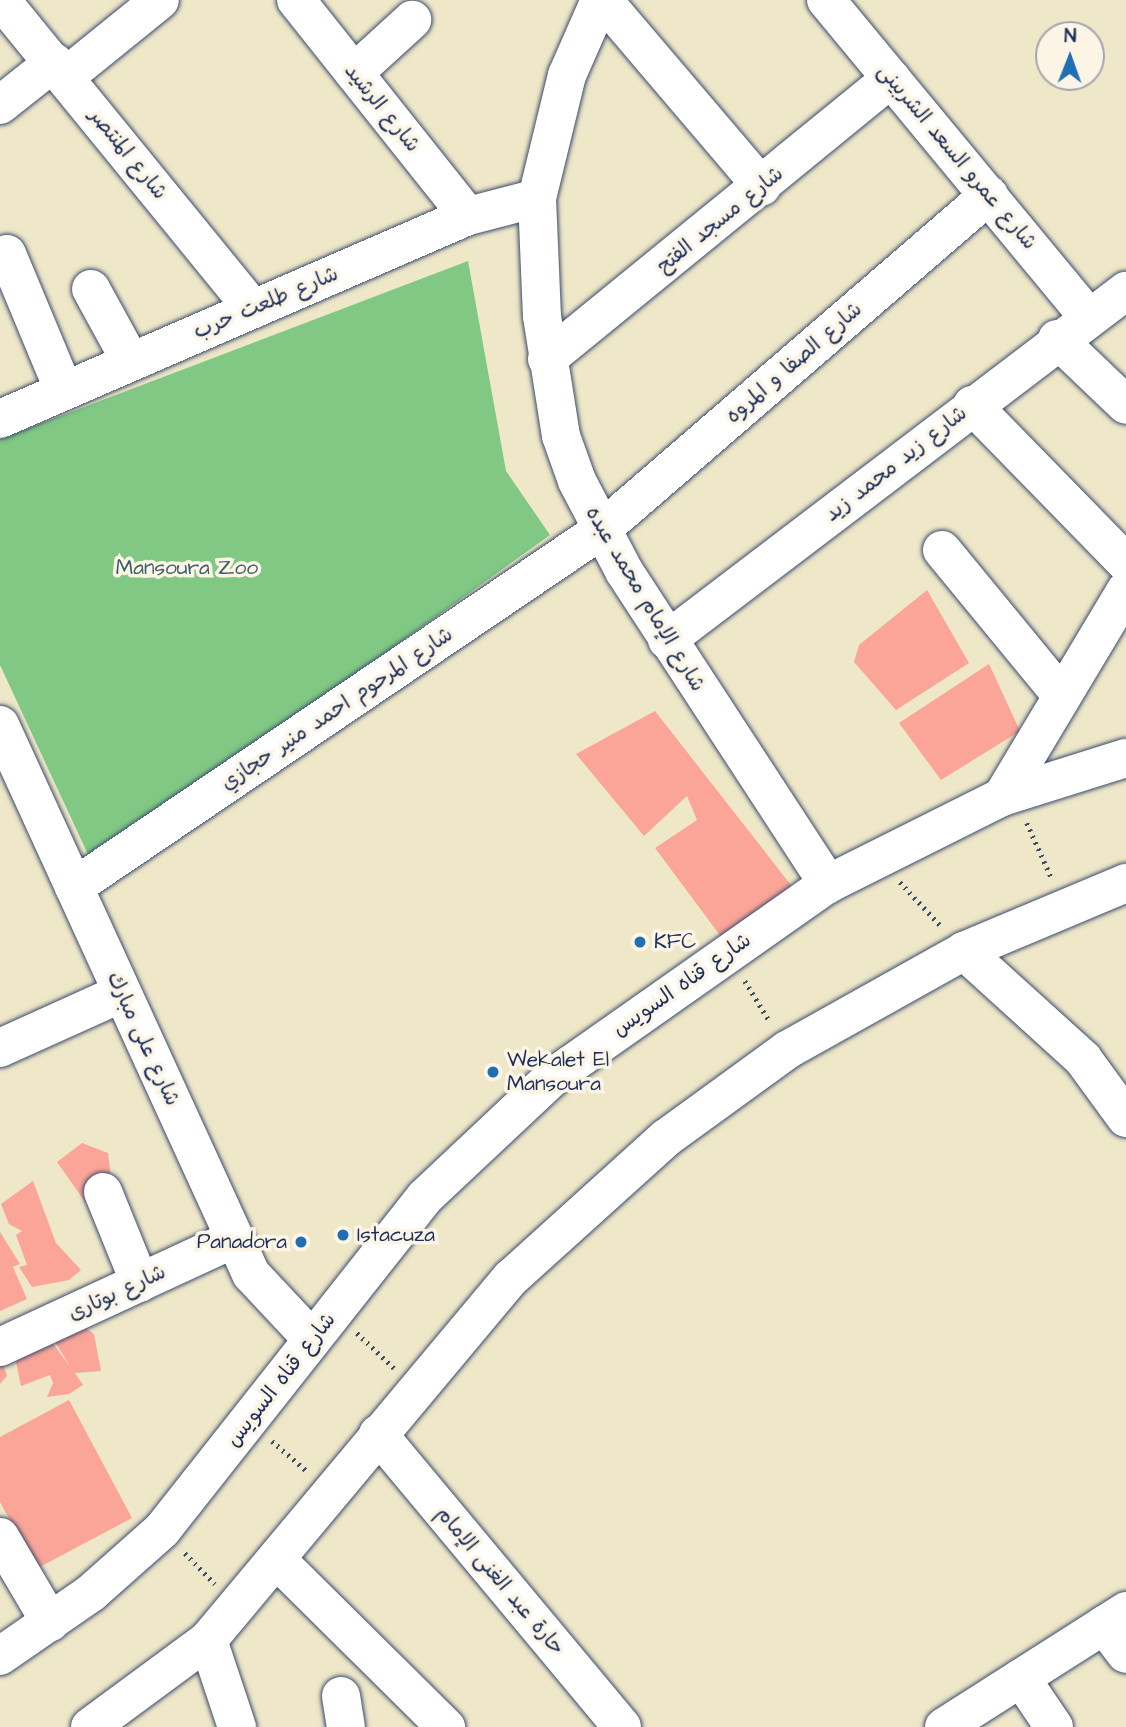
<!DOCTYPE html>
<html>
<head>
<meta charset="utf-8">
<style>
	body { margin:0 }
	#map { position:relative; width:1126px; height:1727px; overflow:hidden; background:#eee7c8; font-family:"Architects Daughter","Playpen Sans Arabic",sans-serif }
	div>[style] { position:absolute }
	.green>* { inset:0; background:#80c883 }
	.building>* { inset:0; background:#faa597 }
	.path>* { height:4.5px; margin-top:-2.25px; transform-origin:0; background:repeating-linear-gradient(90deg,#3b4b6e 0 2px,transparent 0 7px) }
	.roads { filter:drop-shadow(0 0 2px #3b4b6e) drop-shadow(0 0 2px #3b4b6e) }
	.minor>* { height:38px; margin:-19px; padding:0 19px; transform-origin:19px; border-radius:19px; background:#fff }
	.major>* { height:38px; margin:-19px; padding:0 19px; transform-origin:19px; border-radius:19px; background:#fff }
	.dots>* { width:19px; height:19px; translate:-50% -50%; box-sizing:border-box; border:4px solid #fcf5e5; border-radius:50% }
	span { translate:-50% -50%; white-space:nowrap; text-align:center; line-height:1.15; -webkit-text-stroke:7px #fcf5e5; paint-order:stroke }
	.street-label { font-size:21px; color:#1b2f5e }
	.park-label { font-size:21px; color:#395d69 }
	.poi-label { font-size:21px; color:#1b2f5e }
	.left { translate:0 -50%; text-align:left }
	.right { translate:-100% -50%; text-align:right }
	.north { position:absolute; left:1035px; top:21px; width:70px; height:70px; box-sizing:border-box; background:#fcf5e5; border:2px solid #a2a6af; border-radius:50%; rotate:1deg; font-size:19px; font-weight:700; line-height:28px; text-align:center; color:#1b2f5e }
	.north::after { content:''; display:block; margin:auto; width:24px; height:32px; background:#1f6fb2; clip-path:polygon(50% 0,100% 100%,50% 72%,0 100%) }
</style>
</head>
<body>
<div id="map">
	<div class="green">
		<div style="clip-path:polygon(468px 261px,506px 471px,550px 535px,92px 863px,0 665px,0 439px)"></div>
	</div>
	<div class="building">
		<div style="clip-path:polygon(927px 590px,969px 663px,896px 710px,854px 662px,859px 645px)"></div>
		<div style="clip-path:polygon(989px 664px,1020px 731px,941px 780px,899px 723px)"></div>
		<div style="clip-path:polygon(655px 711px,794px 889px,722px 938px,655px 848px,697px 820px,687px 796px,644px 836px,576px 754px)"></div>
		<div style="clip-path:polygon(82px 1143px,108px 1153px,111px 1178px,87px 1189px,86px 1203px,57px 1162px)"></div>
		<div style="clip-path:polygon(33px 1181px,56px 1243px,81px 1270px,69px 1280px,32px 1287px,19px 1267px,27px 1265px,16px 1235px,22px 1231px,9px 1224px,1px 1204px)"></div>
		<div style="clip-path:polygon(0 1232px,20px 1264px,13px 1267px,27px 1299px,0 1311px)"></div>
		<div style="clip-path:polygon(75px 1321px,94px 1334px,101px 1371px,75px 1373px,83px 1385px,69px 1394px,47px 1397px,53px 1383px,50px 1375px,21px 1386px,13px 1348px,44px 1331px,71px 1368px,49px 1332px)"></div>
		<div style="clip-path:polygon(0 1354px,7px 1376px,0 1384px)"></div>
		<div style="clip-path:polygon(69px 1400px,132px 1518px,36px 1569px,0 1502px,0 1437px)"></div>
	</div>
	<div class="path">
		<div style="left:1027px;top:823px;width:61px;rotate:65.9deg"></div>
		<div style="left:900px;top:882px;width:62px;rotate:47deg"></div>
		<div style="left:745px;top:981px;width:48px;rotate:58.6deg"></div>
		<div style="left:357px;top:1333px;width:51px;rotate:43.4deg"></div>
		<div style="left:272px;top:1441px;width:48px;rotate:40.7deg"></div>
		<div style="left:185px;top:1553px;width:43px;rotate:45.9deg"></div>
	</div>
	<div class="roads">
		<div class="minor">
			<div style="left:1px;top:0;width:399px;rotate:50.8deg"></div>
			<div style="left:296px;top:0;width:276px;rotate:51.5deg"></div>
			<div style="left:603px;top:0;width:245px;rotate:49.6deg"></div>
			<div style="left:826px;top:0;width:409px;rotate:50.4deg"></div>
			<div style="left:354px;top:73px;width:79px;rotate:-42.4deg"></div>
			<div style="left:65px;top:77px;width:122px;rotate:-39deg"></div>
			<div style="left:0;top:105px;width:69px;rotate:-38.5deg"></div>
			<div style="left:7px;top:254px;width:148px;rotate:67.4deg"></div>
			<div style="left:91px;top:289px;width:83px;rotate:61.3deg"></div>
			<div style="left:1057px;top:339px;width:95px;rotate:43.7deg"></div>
			<div style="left:547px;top:359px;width:444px;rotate:-39.2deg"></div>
			<div style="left:972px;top:405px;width:221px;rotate:45.7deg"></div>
			<div style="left:0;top:419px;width:510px;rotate:-23.45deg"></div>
			<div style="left:468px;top:216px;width:71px;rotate:-14.6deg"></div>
			<div style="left:942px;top:550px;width:189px;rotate:50.6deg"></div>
			<div style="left:667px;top:640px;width:577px;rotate:-37.25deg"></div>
			<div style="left:0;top:725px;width:604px;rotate:65.43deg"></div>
			<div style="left:251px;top:1274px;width:86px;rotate:46.9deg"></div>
			<div style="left:1002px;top:797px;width:241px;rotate:-59.1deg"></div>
			<div style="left:74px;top:887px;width:635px;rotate:-34.09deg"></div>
			<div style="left:600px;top:531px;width:514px;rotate:-40.82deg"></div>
			<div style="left:964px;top:951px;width:161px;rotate:42.2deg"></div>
			<div style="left:1083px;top:1059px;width:73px;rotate:53.9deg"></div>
			<div style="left:0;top:1048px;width:134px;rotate:-24.3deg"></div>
			<div style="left:103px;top:1192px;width:98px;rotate:67.9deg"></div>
			<div style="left:0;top:1347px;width:258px;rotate:-24.8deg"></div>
			<div style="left:378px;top:1434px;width:381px;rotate:50.2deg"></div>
			<div style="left:0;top:1537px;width:99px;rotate:59.5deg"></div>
			<div style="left:277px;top:1560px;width:238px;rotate:44.7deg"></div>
			<div style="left:1104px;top:1625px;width:36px;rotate:53deg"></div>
			<div style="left:208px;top:1640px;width:92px;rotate:71.6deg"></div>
			<div style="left:1021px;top:1678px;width:59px;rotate:56deg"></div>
			<div style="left:341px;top:1696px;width:31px;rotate:81deg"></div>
			<div style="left:944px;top:1727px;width:216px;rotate:-32.5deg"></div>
		</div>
		<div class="major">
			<div style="left:600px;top:0;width:82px;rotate:113.7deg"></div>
			<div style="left:567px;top:75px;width:127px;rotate:103.7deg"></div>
			<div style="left:537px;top:198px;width:118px;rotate:87.6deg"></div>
			<div style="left:542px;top:316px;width:121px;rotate:81deg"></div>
			<div style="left:561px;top:436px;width:48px;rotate:70.4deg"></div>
			<div style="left:577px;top:481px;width:102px;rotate:62.4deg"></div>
			<div style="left:624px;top:571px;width:374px;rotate:56.9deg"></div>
			<div style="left:0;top:1656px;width:111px;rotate:-34.7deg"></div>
			<div style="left:91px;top:1593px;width:95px;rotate:-41.6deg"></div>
			<div style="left:162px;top:1530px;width:424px;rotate:-51.7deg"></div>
			<div style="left:425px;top:1197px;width:175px;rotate:-43.2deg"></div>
			<div style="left:553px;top:1077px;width:336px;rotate:-35.1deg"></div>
			<div style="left:828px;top:884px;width:195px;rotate:-26.6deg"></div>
			<div style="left:1002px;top:797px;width:130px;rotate:-17.5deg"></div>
			<div style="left:90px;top:1727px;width:147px;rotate:-36.4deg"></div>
			<div style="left:208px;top:1640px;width:472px;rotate:-50.1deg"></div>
			<div style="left:511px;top:1278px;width:209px;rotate:-42.1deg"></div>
			<div style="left:666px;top:1138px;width:150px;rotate:-36deg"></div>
			<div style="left:787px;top:1050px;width:203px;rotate:-29.2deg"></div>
			<div style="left:964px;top:951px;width:176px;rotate:-22.8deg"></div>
		</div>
	</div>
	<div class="dots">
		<div style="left:640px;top:942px;background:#1f6fb2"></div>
		<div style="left:493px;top:1072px;background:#1f6fb2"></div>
		<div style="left:343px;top:1235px;background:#1f6fb2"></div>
		<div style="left:301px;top:1242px;background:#1f6fb2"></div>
	</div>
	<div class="street-label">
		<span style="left:382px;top:108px;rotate:51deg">شارع الرشيد</span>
		<span style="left:128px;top:154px;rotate:51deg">شارع المنتصر</span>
		<span style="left:957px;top:157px;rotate:50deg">شارع عمرو السعد الشربينى</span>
		<span style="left:720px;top:220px;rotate:-39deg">شارع مسجد الفتح</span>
		<span style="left:266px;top:303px;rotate:-23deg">شارع طلعت حرب</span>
		<span style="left:794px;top:363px;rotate:-41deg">شارع الصفا و المروه</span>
		<span style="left:896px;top:464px;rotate:-38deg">شارع زيد محمد زيد</span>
		<span style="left:645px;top:599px;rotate:59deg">شارع الإمام محمد عبده</span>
		<span style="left:337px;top:709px;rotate:-34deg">شارع المرحوم احمد منير حجازي</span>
		<span style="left:682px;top:985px;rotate:-35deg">شارع قناه السويس</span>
		<span style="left:143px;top:1039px;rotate:65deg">شارع على مبارك</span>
		<span style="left:117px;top:1293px;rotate:-25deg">شارع بوتارى</span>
		<span style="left:281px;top:1380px;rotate:-52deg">شارع قناه السويس</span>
		<span style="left:500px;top:1581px;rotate:50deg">حارة عبد الغنى الإمام</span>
	</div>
	<div class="park-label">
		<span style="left:187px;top:568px">Mansoura Zoo</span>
	</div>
	<div class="poi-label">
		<span class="left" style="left:654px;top:942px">KFC</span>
		<span class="left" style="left:507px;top:1072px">Wekalet El<br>Mansoura</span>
		<span class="left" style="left:357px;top:1235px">Istacuza</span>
		<span class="right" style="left:287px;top:1242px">Panadora</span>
	</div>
	<div class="north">N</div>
</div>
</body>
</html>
